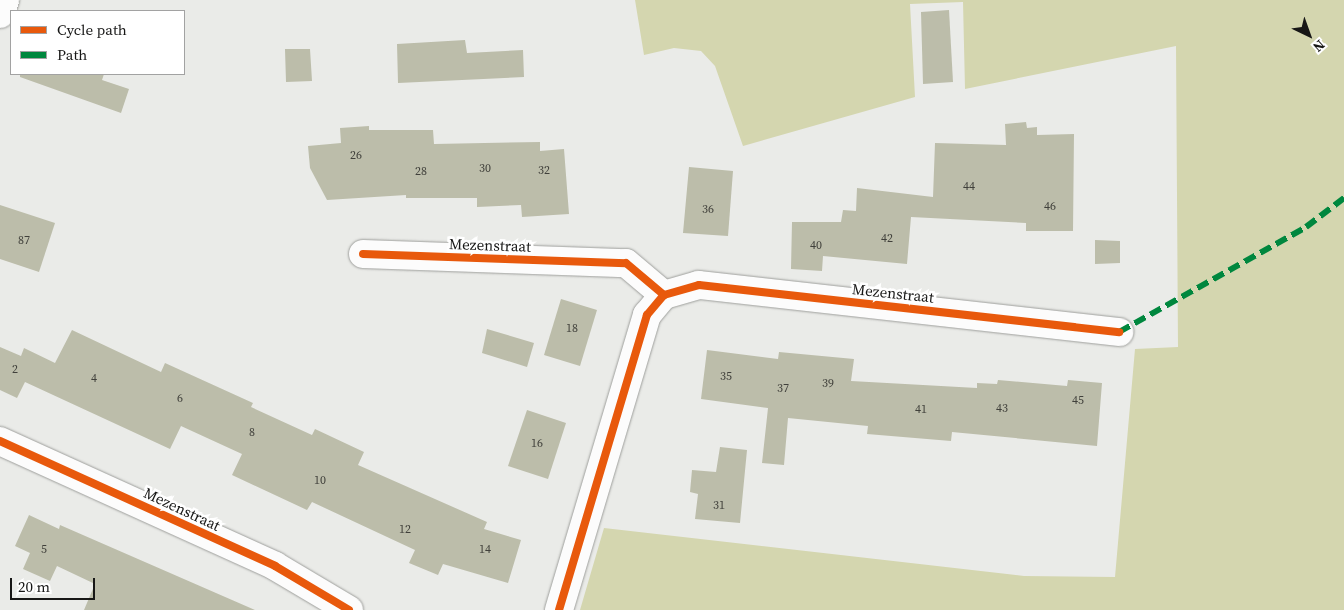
<!DOCTYPE html>
<html>
<head>
<meta charset="utf-8">
<style>
	body { margin:0 }
	#map { position:relative; width:1344px; height:610px; overflow:hidden; background:#eaebe8; font-family:"Source Serif 4",serif }
	div>[style] { position:absolute }
	.green>* { inset:0; background:#d4d6af }
	.building>* { inset:0; background:#bcbdaa }
	.roads { filter:drop-shadow(0 0 1px #9e9f9c) drop-shadow(0 0 1px #9e9f9c) }
	.minor>* { height:28px; margin:-14px; padding:0 14px; transform-origin:14px; border-radius:14px; background:#fcfcfc }
	.quiet>* { height:6px; margin-top:-3px; transform-origin:0; background:repeating-linear-gradient(90deg,#00873e 0 12px,transparent 0 18px) }
	.cycleway>* { height:8px; margin:-4px; padding:0 4px; transform-origin:4px; border-radius:4px; background:#e8590c }
	span { translate:-50% -50%; white-space:nowrap; text-align:center; line-height:1.15; -webkit-text-stroke:5px #fff; paint-order:stroke }
	.number-label { font-size:12px; color:#40403b }
	.number-label span { -webkit-text-stroke-width:0 }
	.street-label { font-size:15px; color:#171716 }
	.legend { position:absolute; left:10px; top:10px; width:175px; height:65px; box-sizing:border-box; background:#fff; border:1px solid #a2a2a2; margin:0; padding:6px 9px; list-style:none; font-size:15px; color:#171716 }
	.legend li { display:flex; align-items:center; gap:10px; height:25px }
	.legend b { width:25px; border:1px solid #a2a2a2 }
	.north { position:absolute; left:1284px; top:10px; width:50px; height:50px; -webkit-text-stroke:4px #fff; paint-order:stroke; rotate:138deg; font-size:14px; font-weight:700; line-height:20px; text-align:center; color:#171716 }
	.north::after { content:''; display:block; margin:auto; width:18px; height:22px; background:#171716; clip-path:polygon(50% 0,100% 100%,50% 72%,0 100%) }
	.scale { position:absolute; left:10px; top:578px; width:85px; height:22px; box-sizing:border-box; border:2px solid #171716; border-top:0; padding-left:6px; font-size:15px; line-height:18px; white-space:nowrap; color:#171716; -webkit-text-stroke:4px #fff; paint-order:stroke }
</style>
</head>
<body>
<div id="map">
	<div class="green">
		<div style="clip-path:polygon(635px 0,1344px 0,1344px 610px,580px 610px,604px 528px,1024px 576px,1115px 577px,1135px 349px,1178px 347px,1176px 46px,965px 89px,963px 2px,910px 4px,915px 97px,743px 146px,715px 66px,701px 51px,674px 48px,644px 55px)"></div>
	</div>
	<div class="building">
		<div style="clip-path:polygon(949px 10px,953px 82px,923px 84px,921px 12px)"></div>
		<div style="clip-path:polygon(465px 40px,467px 53px,523px 50px,524px 77px,398px 83px,397px 44px)"></div>
		<div style="clip-path:polygon(285px 49px,310px 49px,312px 81px,286px 82px)"></div>
		<div style="clip-path:polygon(20px 74px,104px 74px,102px 80px,129px 89px,121px 113px,20px 77px)"></div>
		<div style="clip-path:polygon(1026px 122px,1027px 128px,1037px 127px,1037px 135px,1074px 134px,1073px 231px,1026px 231px,1026px 223px,911px 217px,907px 264px,823px 256px,822px 271px,791px 269px,792px 222px,841px 222px,843px 210px,856px 211px,857px 188px,933px 197px,935px 143px,1006px 145px,1005px 124px)"></div>
		<div style="clip-path:polygon(369px 126px,369px 130px,433px 130px,434px 144px,540px 142px,540px 151px,564px 149px,569px 214px,522px 217px,521px 205px,477px 207px,477px 198px,406px 198px,406px 195px,327px 200px,310px 168px,308px 146px,341px 143px,340px 128px)"></div>
		<div style="clip-path:polygon(689px 167px,733px 171px,728px 236px,683px 233px)"></div>
		<div style="clip-path:polygon(0 205px,55px 223px,39px 272px,0 259px)"></div>
		<div style="clip-path:polygon(1095px 240px,1120px 241px,1120px 263px,1095px 264px)"></div>
		<div style="clip-path:polygon(561px 299px,597px 310px,580px 366px,544px 355px)"></div>
		<div style="clip-path:polygon(487px 329px,534px 343px,527px 367px,482px 353px)"></div>
		<div style="clip-path:polygon(72px 330px,161px 372px,165px 363px,253px 403px,251px 407px,312px 435px,315px 429px,364px 452px,358px 465px,487px 522px,484px 529px,521px 540px,508px 583px,443px 564px,438px 575px,409px 563px,415px 550px,312px 502px,307px 510px,232px 475px,242px 454px,181px 426px,170px 449px,25px 382px,17px 398px,0 390px,0 347px,21px 356px,24px 348px,55px 363px)"></div>
		<div style="clip-path:polygon(707px 350px,778px 359px,779px 352px,854px 359px,851px 381px,977px 388px,977px 383px,997px 384px,998px 380px,1067px 386px,1068px 380px,1102px 383px,1097px 446px,952px 432px,951px 441px,867px 434px,868px 426px,788px 418px,784px 465px,762px 463px,768px 408px,701px 399px)"></div>
		<div style="clip-path:polygon(527px 410px,566px 423px,548px 479px,508px 466px)"></div>
		<div style="clip-path:polygon(720px 447px,747px 450px,740px 523px,695px 519px,698px 494px,690px 492px,692px 470px,716px 472px)"></div>
		<div style="clip-path:polygon(29px 515px,59px 529px,60px 525px,255px 610px,84px 610px,95px 584px,57px 566px,50px 581px,23px 569px,30px 553px,15px 546px)"></div>
	</div>
	<div class="roads">
		<div class="minor">
			<div style="left:0;top:14px;width:15px;rotate:-70deg"></div>
			<div style="left:363px;top:254px;width:263px;rotate:2deg"></div>
			<div style="left:626px;top:263px;width:50px;rotate:40.1deg"></div>
			<div style="left:0;top:441px;width:302px;rotate:24.4deg"></div>
			<div style="left:275px;top:566px;width:86px;rotate:30.7deg"></div>
			<div style="left:559px;top:610px;width:308px;rotate:-73.4deg"></div>
			<div style="left:647px;top:315px;width:26px;rotate:-50deg"></div>
			<div style="left:664px;top:295px;width:36px;rotate:-16deg"></div>
			<div style="left:699px;top:285px;width:423px;rotate:6.4deg"></div>
		</div>
	</div>
	<div class="quiet">
		<div style="left:1119px;top:332px;width:214px;rotate:-29.3deg"></div>
		<div style="left:1306px;top:227px;width:48px;rotate:-37.3deg"></div>
	</div>
	<div class="cycleway">
		<div style="left:363px;top:254px;width:263px;rotate:2deg"></div>
		<div style="left:626px;top:263px;width:50px;rotate:40.1deg"></div>
		<div style="left:0;top:441px;width:302px;rotate:24.4deg"></div>
		<div style="left:275px;top:566px;width:86px;rotate:30.7deg"></div>
		<div style="left:559px;top:610px;width:308px;rotate:-73.4deg"></div>
		<div style="left:647px;top:315px;width:26px;rotate:-50deg"></div>
		<div style="left:664px;top:295px;width:36px;rotate:-16deg"></div>
		<div style="left:699px;top:285px;width:423px;rotate:6.4deg"></div>
	</div>
	<div class="number-label">
		<span style="left:356px;top:156px">26</span>
		<span style="left:485px;top:169px">30</span>
		<span style="left:544px;top:171px">32</span>
		<span style="left:421px;top:172px">28</span>
		<span style="left:969px;top:187px">44</span>
		<span style="left:1050px;top:207px">46</span>
		<span style="left:708px;top:210px">36</span>
		<span style="left:887px;top:239px">42</span>
		<span style="left:24px;top:241px">87</span>
		<span style="left:816px;top:246px">40</span>
		<span style="left:572px;top:329px">18</span>
		<span style="left:15px;top:370px">2</span>
		<span style="left:726px;top:377px">35</span>
		<span style="left:94px;top:379px">4</span>
		<span style="left:828px;top:384px">39</span>
		<span style="left:783px;top:389px">37</span>
		<span style="left:180px;top:399px">6</span>
		<span style="left:1078px;top:401px">45</span>
		<span style="left:1002px;top:409px">43</span>
		<span style="left:921px;top:410px">41</span>
		<span style="left:252px;top:433px">8</span>
		<span style="left:537px;top:444px">16</span>
		<span style="left:320px;top:481px">10</span>
		<span style="left:719px;top:506px">31</span>
		<span style="left:405px;top:530px">12</span>
		<span style="left:44px;top:550px">5</span>
		<span style="left:485px;top:550px">14</span>
	</div>
	<div class="street-label">
		<span style="left:490px;top:245px;rotate:2deg">Mezenstraat</span>
		<span style="left:893px;top:293px;rotate:6deg">Mezenstraat</span>
		<span style="left:182px;top:509px;rotate:25deg">Mezenstraat</span>
	</div>
	<ul class="legend">
	<li><b style="height:6px;background:#e8590c"></b>Cycle path</li>
	<li><b style="height:6px;background:#00873e"></b>Path</li>
	</ul>
	<div class="north">N</div>
	<div class="scale">20 m</div>
</div>
</body>
</html>
